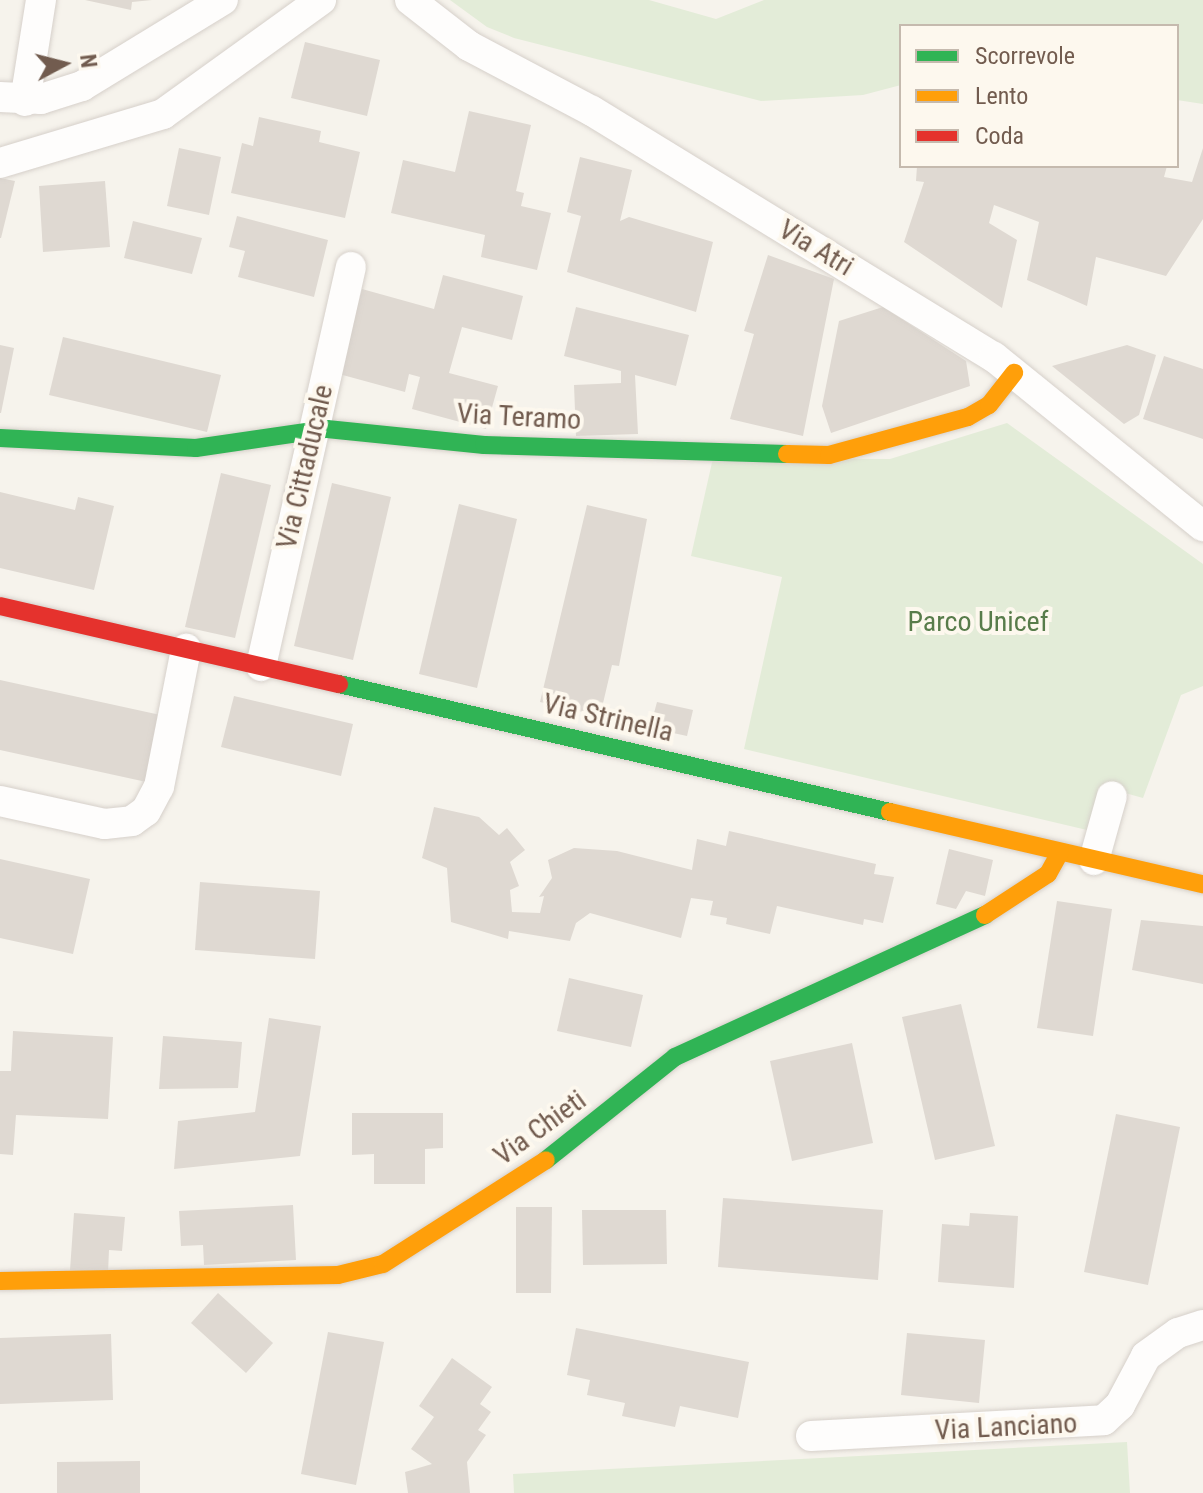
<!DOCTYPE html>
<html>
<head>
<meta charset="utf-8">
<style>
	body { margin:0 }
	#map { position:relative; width:1203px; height:1493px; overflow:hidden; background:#f6f3ec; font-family:"Roboto Condensed",sans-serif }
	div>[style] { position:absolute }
	.green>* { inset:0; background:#e3ecd8 }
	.building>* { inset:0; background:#dfd9d2 }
	.roads { filter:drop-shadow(0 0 2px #d6d0ca) drop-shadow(0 0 2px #d6d0ca) }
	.street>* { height:30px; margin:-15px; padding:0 15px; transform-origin:15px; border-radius:15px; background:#fefdfc }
	.fast>* { height:18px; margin:-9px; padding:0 9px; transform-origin:9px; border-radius:9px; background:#30b455 }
	.slow>* { height:18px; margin:-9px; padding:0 9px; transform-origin:9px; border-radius:9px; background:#ff9f0a }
	.jam>* { height:18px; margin:-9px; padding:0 9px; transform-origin:9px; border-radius:9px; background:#e5322d }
	span { translate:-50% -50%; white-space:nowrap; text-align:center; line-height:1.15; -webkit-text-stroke:8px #fdf8ee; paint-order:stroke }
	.street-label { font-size:28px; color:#725c4f }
	.park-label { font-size:28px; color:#587c4b }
	.legend { position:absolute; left:899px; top:24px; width:280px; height:144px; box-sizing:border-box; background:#fdf8ee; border:2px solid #c5baae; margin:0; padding:10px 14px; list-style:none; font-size:24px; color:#725c4f }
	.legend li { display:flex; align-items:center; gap:16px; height:40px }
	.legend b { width:40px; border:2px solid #c5baae }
	.north { position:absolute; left:24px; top:24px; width:80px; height:80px; -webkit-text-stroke:6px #fdf8ee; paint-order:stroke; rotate:83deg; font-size:22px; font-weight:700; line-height:32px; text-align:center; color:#725c4f }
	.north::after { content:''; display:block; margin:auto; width:28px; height:36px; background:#725c4f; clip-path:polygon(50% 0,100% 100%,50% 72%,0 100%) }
</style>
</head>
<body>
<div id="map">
	<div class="green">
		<div style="clip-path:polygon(450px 0,649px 0,716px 19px,764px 0,1203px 0,1203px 104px,1177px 100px,1177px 26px,901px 26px,901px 85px,863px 95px,761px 101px,514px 38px,487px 27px)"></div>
		<div style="clip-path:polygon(1007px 423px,1203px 564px,1203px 686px,1181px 695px,1143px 798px,1100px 786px,1087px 830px,744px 749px,782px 577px,691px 556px,713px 458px,890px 459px)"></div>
		<div style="clip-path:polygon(1127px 1442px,1130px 1493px,514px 1493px,513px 1474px)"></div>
	</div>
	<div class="building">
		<div style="clip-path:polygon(85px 0,152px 0,132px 2px,131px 10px)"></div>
		<div style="clip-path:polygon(305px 42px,380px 60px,367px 116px,291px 98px)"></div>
		<div style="clip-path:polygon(469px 111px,531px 125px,516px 191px,524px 193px,521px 206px,551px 213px,537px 270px,481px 257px,485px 235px,391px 213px,403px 160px,455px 172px)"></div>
		<div style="clip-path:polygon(259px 117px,321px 131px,319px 142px,360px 152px,345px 218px,231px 193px,242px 143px,253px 146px)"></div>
		<div style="clip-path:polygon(179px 148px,221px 157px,209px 215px,167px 206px)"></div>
		<div style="clip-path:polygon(1203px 148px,1203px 219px,1166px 276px,1096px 257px,1087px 306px,1027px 280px,1039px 222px,994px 205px,989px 223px,1017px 240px,1002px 308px,904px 242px,924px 182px,916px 181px,917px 166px,1167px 166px,1164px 177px,1192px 182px)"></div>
		<div style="clip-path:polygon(580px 157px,632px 170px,620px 221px,629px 217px,713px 242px,696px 312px,567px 272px,581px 216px,567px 212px)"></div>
		<div style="clip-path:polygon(0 178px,15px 181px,1px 238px,0 238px)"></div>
		<div style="clip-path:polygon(105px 181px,110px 247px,43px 252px,39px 186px)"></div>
		<div style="clip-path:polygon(237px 216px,328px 240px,314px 297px,238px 277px,245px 251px,229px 247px)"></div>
		<div style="clip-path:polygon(133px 221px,202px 238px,192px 274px,124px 258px)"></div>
		<div style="clip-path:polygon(768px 255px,834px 279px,803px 436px,730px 419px,754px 334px,744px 331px)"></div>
		<div style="clip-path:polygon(443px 275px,523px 296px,512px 340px,462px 327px,449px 373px,498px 386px,486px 429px,412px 409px,420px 377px,409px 374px,405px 392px,339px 374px,362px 289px,434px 309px)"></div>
		<div style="clip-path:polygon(576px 307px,689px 335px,676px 386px,635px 375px,638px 434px,576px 436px,574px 385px,621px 383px,621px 371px,564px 356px)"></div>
		<div style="clip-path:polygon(883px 307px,966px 361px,970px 386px,831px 433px,822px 406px,839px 321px)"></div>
		<div style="clip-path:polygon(63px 337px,221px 375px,207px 432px,49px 395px)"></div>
		<div style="clip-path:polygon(0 345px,14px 348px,1px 413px,0 413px)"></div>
		<div style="clip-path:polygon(1127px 345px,1156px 355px,1139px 415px,1124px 424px,1052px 366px)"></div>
		<div style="clip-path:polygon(1164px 356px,1203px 369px,1203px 439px,1143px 419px)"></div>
		<div style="clip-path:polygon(221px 473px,271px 485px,235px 638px,185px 627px)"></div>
		<div style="clip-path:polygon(332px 483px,391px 497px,353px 660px,294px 646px)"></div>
		<div style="clip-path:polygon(0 492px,75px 510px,78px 497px,114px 506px,94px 590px,0 568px)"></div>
		<div style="clip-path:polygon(459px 504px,517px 519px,477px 688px,419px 674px)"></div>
		<div style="clip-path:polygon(587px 505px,647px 519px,619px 666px,612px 665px,600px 716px,540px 702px)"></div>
		<div style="clip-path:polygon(0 680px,165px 716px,151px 783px,0 750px)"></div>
		<div style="clip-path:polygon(234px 696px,353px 724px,341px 776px,221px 747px)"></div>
		<div style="clip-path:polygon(657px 702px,693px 710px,687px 736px,650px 728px)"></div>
		<div style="clip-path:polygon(434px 807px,479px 817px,499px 835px,507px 828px,525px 850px,510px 862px,519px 886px,510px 890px,512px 912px,540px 913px,544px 896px,539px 897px,552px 878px,548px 860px,574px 848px,617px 851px,692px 870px,697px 839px,726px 846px,729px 831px,876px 864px,874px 874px,894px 877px,883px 923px,864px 919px,863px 925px,777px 906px,770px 934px,726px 924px,727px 918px,710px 915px,713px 901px,691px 898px,681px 938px,590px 913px,576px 923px,570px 941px,509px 931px,508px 939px,451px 922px,447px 868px,422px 858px)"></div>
		<div style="clip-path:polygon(949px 849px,993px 860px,985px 896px,966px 891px,956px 909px,936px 904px)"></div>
		<div style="clip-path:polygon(0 859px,90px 879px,73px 954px,0 938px)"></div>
		<div style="clip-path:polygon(200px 882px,320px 891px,315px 959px,195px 950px)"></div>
		<div style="clip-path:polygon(1057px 901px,1112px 909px,1093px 1036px,1037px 1028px)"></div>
		<div style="clip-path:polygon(1141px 920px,1203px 926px,1203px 984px,1132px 970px)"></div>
		<div style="clip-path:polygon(569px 978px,643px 995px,631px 1047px,557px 1031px)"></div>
		<div style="clip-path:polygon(961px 1004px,995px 1146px,935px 1160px,902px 1017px)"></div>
		<div style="clip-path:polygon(269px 1018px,321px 1026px,300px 1156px,174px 1169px,178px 1121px,255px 1112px)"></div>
		<div style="clip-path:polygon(13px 1031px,113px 1037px,108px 1119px,16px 1115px,13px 1155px,0 1154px,0 1071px,11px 1071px)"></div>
		<div style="clip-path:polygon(163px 1036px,242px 1042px,238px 1088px,159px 1089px)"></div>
		<div style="clip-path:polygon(852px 1043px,873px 1143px,792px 1161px,770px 1061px)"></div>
		<div style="clip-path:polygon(352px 1113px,443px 1113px,443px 1148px,425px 1149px,425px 1184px,374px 1184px,374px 1154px,352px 1155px)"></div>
		<div style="clip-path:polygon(1116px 1114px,1180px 1127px,1148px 1285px,1084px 1272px)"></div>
		<div style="clip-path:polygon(723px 1198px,883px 1210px,878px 1280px,718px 1267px)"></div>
		<div style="clip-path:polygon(293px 1205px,296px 1260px,204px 1265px,203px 1245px,181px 1246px,179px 1211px)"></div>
		<div style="clip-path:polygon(516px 1207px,552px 1207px,551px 1293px,516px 1293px)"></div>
		<div style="clip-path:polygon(582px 1210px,666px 1210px,667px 1264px,583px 1265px)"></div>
		<div style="clip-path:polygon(74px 1213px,125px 1217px,122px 1251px,109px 1250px,108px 1273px,70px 1270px)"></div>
		<div style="clip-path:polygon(970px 1213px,1018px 1216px,1014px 1288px,938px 1282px,942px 1224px,969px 1226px)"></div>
		<div style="clip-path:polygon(218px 1293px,273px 1343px,246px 1373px,191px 1323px)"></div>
		<div style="clip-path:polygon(576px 1328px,749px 1362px,738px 1418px,680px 1406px,675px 1427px,622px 1416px,625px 1403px,587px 1395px,590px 1380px,567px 1375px)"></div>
		<div style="clip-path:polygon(328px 1332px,384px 1342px,356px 1485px,301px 1474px)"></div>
		<div style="clip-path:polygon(907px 1333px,985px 1340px,979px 1403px,901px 1395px)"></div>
		<div style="clip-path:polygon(111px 1334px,113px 1400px,0 1404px,0 1338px)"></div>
		<div style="clip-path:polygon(452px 1358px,492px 1387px,480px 1404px,491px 1412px,478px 1430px,486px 1435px,467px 1462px,470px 1493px,408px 1493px,405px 1472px,432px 1464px,411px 1449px,434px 1417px,419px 1406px)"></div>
		<div style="clip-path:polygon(140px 1461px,140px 1493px,57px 1493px,57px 1462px)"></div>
	</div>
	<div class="roads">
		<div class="street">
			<div style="left:410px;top:0;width:75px;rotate:37.9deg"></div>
			<div style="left:469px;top:46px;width:139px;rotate:27.9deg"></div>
			<div style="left:592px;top:111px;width:471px;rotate:31.5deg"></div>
			<div style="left:994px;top:357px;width:269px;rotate:39deg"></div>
			<div style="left:0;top:97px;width:41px;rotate:2.8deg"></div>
			<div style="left:41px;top:99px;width:43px;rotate:-17.6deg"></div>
			<div style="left:82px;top:86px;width:165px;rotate:-31.4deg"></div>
			<div style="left:25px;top:101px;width:102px;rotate:-81deg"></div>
			<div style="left:0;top:163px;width:170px;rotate:-16.7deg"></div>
			<div style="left:163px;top:114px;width:195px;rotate:-35.8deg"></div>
			<div style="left:261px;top:666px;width:409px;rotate:-77.3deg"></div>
			<div style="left:0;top:801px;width:107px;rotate:12.4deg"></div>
			<div style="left:105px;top:824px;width:27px;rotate:-6deg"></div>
			<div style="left:132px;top:821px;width:17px;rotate:-36deg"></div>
			<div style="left:146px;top:811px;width:27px;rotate:-62deg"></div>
			<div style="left:159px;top:787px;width:141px;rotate:-78.9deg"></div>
			<div style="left:1094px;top:860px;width:66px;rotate:-74.3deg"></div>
			<div style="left:811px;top:1436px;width:293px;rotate:-3.1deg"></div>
			<div style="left:1104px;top:1420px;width:22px;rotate:-43deg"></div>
			<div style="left:1120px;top:1405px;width:55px;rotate:-62deg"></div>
			<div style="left:1146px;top:1356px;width:39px;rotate:-36deg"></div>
			<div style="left:1178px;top:1333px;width:26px;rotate:-18deg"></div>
		</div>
		<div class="fast">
			<div style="left:0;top:438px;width:196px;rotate:2.9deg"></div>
			<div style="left:196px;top:448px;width:132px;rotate:-8.3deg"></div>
			<div style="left:327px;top:429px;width:158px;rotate:5.8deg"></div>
			<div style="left:484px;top:445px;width:303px;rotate:1.7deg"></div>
			<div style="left:339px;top:684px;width:566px;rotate:13.08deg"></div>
			<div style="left:546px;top:1160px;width:165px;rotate:-38.6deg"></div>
			<div style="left:675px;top:1057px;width:341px;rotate:-24.6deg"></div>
		</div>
		<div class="slow">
			<div style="left:787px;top:454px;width:42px;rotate:1.4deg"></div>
			<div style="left:829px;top:455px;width:144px;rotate:-15.3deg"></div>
			<div style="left:968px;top:417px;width:24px;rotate:-30deg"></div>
			<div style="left:989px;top:405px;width:41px;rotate:-52deg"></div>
			<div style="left:890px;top:812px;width:321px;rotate:13deg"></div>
			<div style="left:985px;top:915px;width:75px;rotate:-33.1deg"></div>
			<div style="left:1048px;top:874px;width:25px;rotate:-61deg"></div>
			<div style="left:0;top:1281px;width:338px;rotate:-1deg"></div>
			<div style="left:338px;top:1275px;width:46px;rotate:-13.7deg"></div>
			<div style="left:383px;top:1264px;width:193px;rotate:-32.5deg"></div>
		</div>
		<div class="jam">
			<div style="left:0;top:606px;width:348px;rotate:13deg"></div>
		</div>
	</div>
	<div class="street-label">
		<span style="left:816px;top:248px;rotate:31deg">Via Atri</span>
		<span style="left:519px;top:417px;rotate:3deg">Via Teramo</span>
		<span style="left:305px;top:467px;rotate:-77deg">Via Cittaducale</span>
		<span style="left:608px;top:718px;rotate:13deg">Via Strinella</span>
		<span style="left:540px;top:1128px;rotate:-36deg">Via Chieti</span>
		<span style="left:1006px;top:1427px;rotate:-3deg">Via Lanciano</span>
	</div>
	<div class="park-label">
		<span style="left:978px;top:622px">Parco Unicef</span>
	</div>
	<ul class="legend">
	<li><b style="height:10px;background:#30b455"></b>Scorrevole</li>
	<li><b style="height:10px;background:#ff9f0a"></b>Lento</li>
	<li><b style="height:10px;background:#e5322d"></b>Coda</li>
	</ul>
	<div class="north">N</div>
</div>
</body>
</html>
